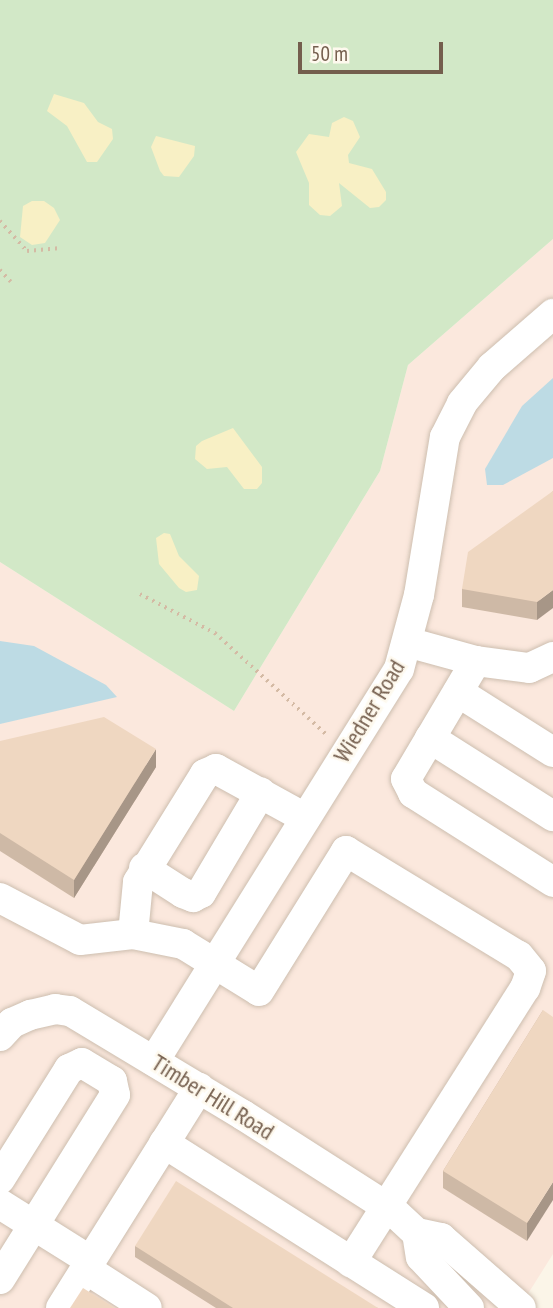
<!DOCTYPE html>
<html>
<head>
<meta charset="utf-8">
<style>
	body { margin:0 }
	#map { position:relative; width:553px; height:1308px; overflow:hidden; background:#fbf5e8; font-family:"PT Sans Narrow",sans-serif }
	div>[style] { position:absolute }
	.commercial>* { inset:0; background:#fbe8dd }
	.green>* { inset:0; background:#d2e8c7 }
	.sand>* { inset:0; background:#f8f0c5 }
	.water>* { inset:0; background:#bddbe4 }
	.path>* { height:3.5px; margin-top:-1.75px; transform-origin:0; background:repeating-linear-gradient(90deg,#d4baa4 0 2px,transparent 0 7px) }
	.roads { filter:drop-shadow(0 0 2px #cdbeaf) drop-shadow(0 0 2px #cdbeaf) }
	.minor>* { height:30px; margin:-15px; padding:0 15px; transform-origin:15px; border-radius:15px; background:#fff }
	.wall>* { inset:0; background:#ceb9a6 }
	.shaded-wall>* { inset:0; background:#a79687 }
	.building>* { inset:0; background:#efd7c1 }
	span { translate:-50% -50%; white-space:nowrap; text-align:center; line-height:1.15; -webkit-text-stroke:5px #fef9ee; paint-order:stroke }
	.street-label { font-size:24px; color:#745e4d }
	.scale { position:absolute; left:298px; top:42px; width:145px; height:32px; box-sizing:border-box; border:4px solid #745e4d; border-top:0; padding-left:9px; font-size:21px; line-height:24px; white-space:nowrap; color:#745e4d; -webkit-text-stroke:5px #fef9ee; paint-order:stroke }
</style>
</head>
<body>
<div id="map">
	<div class="commercial">
		<div style="clip-path:polygon(553px 239px,553px 1254px,519px 1308px,0 1308px,0 562px,234px 711px,380px 471px,408px 365px)"></div>
	</div>
	<div class="green">
		<div style="clip-path:polygon(0 0,553px 0,553px 239px,408px 365px,380px 471px,234px 711px,0 562px)"></div>
	</div>
	<div class="sand">
		<div style="clip-path:polygon(54px 94px,84px 103px,98px 122px,112px 129px,113px 139px,97px 162px,87px 162px,67px 126px,47px 111px)"></div>
		<div style="clip-path:polygon(344px 117px,353px 121px,360px 137px,348px 155px,349px 163px,372px 169px,386px 192px,386px 200px,379px 207px,370px 208px,339px 183px,342px 206px,330px 216px,320px 215px,309px 205px,309px 183px,296px 152px,309px 134px,329px 137px,332px 123px)"></div>
		<div style="clip-path:polygon(156px 136px,195px 146px,194px 156px,179px 177px,164px 176px,160px 171px,151px 147px)"></div>
		<div style="clip-path:polygon(44px 201px,54px 208px,60px 220px,45px 243px,32px 245px,20px 237px,23px 206px,32px 201px)"></div>
		<div style="clip-path:polygon(233px 428px,262px 467px,262px 483px,257px 489px,244px 489px,227px 467px,207px 469px,195px 459px,196px 446px,202px 441px)"></div>
		<div style="clip-path:polygon(164px 533px,170px 534px,179px 556px,199px 576px,197px 590px,186px 592px,179px 588px,159px 564px,156px 538px)"></div>
	</div>
	<div class="water">
		<div style="clip-path:polygon(553px 378px,553px 458px,503px 485px,487px 485px,485px 469px,522px 406px)"></div>
		<div style="clip-path:polygon(0 641px,34px 646px,106px 685px,117px 697px,0 724px)"></div>
	</div>
	<div class="path">
		<div style="left:0;top:221px;width:40px;rotate:48deg"></div>
		<div style="left:27px;top:251px;width:34px;rotate:-5deg"></div>
		<div style="left:0;top:270px;width:16px;rotate:47deg"></div>
		<div style="left:140px;top:594px;width:85px;rotate:27.5deg"></div>
		<div style="left:215px;top:633px;width:153px;rotate:42.3deg"></div>
	</div>
	<div class="roads">
		<div class="minor">
			<div style="left:407px;top:642px;width:72px;rotate:15.4deg"></div>
			<div style="left:553px;top:657px;width:26px;rotate:155deg"></div>
			<div style="left:529px;top:668px;width:53px;rotate:-172.5deg"></div>
			<div style="left:476px;top:661px;width:137px;rotate:120.7deg"></div>
			<div style="left:406px;top:779px;width:16px;rotate:63deg"></div>
			<div style="left:413px;top:793px;width:166px;rotate:32.4deg"></div>
			<div style="left:458px;top:692px;width:112px;rotate:32.3deg"></div>
			<div style="left:430px;top:738px;width:146px;rotate:32.4deg"></div>
			<div style="left:144px;top:868px;width:46px;rotate:32.7deg"></div>
			<div style="left:183px;top:893px;width:11px;rotate:22deg"></div>
			<div style="left:193px;top:897px;width:9px;rotate:-27deg"></div>
			<div style="left:201px;top:893px;width:117px;rotate:-59.3deg"></div>
			<div style="left:0;top:898px;width:90px;rotate:27.7deg"></div>
			<div style="left:80px;top:940px;width:53px;rotate:-6.5deg"></div>
			<div style="left:133px;top:934px;width:51px;rotate:11.3deg"></div>
			<div style="left:183px;top:944px;width:89px;rotate:31.7deg"></div>
			<div style="left:259px;top:991px;width:165px;rotate:-58.1deg"></div>
			<div style="left:346px;top:851px;width:202px;rotate:31.3deg"></div>
			<div style="left:519px;top:956px;width:19px;rotate:51deg"></div>
			<div style="left:531px;top:971px;width:18px;rotate:109deg"></div>
			<div style="left:525px;top:988px;width:325px;rotate:122.4deg"></div>
			<div style="left:133px;top:934px;width:52px;rotate:-84.5deg"></div>
			<div style="left:138px;top:882px;width:127px;rotate:-58.2deg"></div>
			<div style="left:205px;top:774px;width:12px;rotate:-24deg"></div>
			<div style="left:216px;top:769px;width:102px;rotate:28.8deg"></div>
			<div style="left:0;top:1036px;width:18px;rotate:-47deg"></div>
			<div style="left:12px;top:1023px;width:20px;rotate:-24deg"></div>
			<div style="left:30px;top:1015px;width:26px;rotate:-13deg"></div>
			<div style="left:55px;top:1009px;width:15px;rotate:8deg"></div>
			<div style="left:70px;top:1011px;width:202px;rotate:31deg"></div>
			<div style="left:243px;top:1115px;width:178px;rotate:32.6deg"></div>
			<div style="left:393px;top:1211px;width:33px;rotate:43deg"></div>
			<div style="left:417px;top:1233px;width:25px;rotate:12deg"></div>
			<div style="left:441px;top:1238px;width:106px;rotate:41.2deg"></div>
			<div style="left:154px;top:1061px;width:462px;rotate:-58deg"></div>
			<div style="left:399px;top:669px;width:77px;rotate:-74.9deg"></div>
			<div style="left:419px;top:595px;width:160px;rotate:-80.7deg"></div>
			<div style="left:445px;top:437px;width:38px;rotate:-63deg"></div>
			<div style="left:462px;top:403px;width:47px;rotate:-50.2deg"></div>
			<div style="left:492px;top:367px;width:81px;rotate:-41deg"></div>
			<div style="left:164px;top:1143px;width:308px;rotate:32.4deg"></div>
			<div style="left:0;top:1179px;width:130px;rotate:-57.9deg"></div>
			<div style="left:69px;top:1069px;width:14px;rotate:-25deg"></div>
			<div style="left:82px;top:1063px;width:35px;rotate:31deg"></div>
			<div style="left:112px;top:1081px;width:14px;rotate:78deg"></div>
			<div style="left:115px;top:1095px;width:217px;rotate:122deg"></div>
			<div style="left:0;top:1204px;width:107px;rotate:32.1deg"></div>
			<div style="left:417px;top:1233px;width:24px;rotate:81deg"></div>
			<div style="left:421px;top:1257px;width:70px;rotate:46.7deg"></div>
			<div style="left:86px;top:1269px;width:72px;rotate:32.6deg"></div>
			<div style="left:61px;top:1308px;width:260px;rotate:-57.9deg"></div>
		</div>
	</div>
	<div class="wall">
		<div style="clip-path:polygon(553px 491px,537px 620px,462px 607px,462px 589px)"></div>
		<div style="clip-path:polygon(0 741px,156px 767px,74px 898px,0 851px)"></div>
		<div style="clip-path:polygon(543px 1010px,527px 1241px,443px 1188px,443px 1171px)"></div>
		<div style="clip-path:polygon(135px 1246px,378px 1308px,216px 1308px,135px 1257px)"></div>
	</div>
	<div class="shaded-wall">
		<div style="clip-path:polygon(553px 590px,553px 608px,537px 620px,537px 602px)"></div>
		<div style="clip-path:polygon(156px 749px,156px 767px,74px 898px,74px 880px)"></div>
		<div style="clip-path:polygon(553px 1182px,553px 1200px,527px 1241px,527px 1223px)"></div>
	</div>
	<div class="building">
		<div style="clip-path:polygon(553px 491px,553px 590px,537px 602px,462px 589px,468px 552px)"></div>
		<div style="clip-path:polygon(104px 717px,156px 749px,74px 880px,0 833px,0 741px)"></div>
		<div style="clip-path:polygon(543px 1010px,553px 1017px,553px 1182px,527px 1223px,443px 1171px)"></div>
		<div style="clip-path:polygon(176px 1181px,378px 1308px,233px 1308px,135px 1246px)"></div>
		<div style="clip-path:polygon(83px 1288px,115px 1308px,70px 1308px)"></div>
	</div>
	<div class="street-label">
		<span style="left:369px;top:711px;rotate:-59deg">Wiedner Road</span>
		<span style="left:213px;top:1097px;rotate:32deg">Timber Hill Road</span>
	</div>
	<div class="scale">50 m</div>
</div>
</body>
</html>
